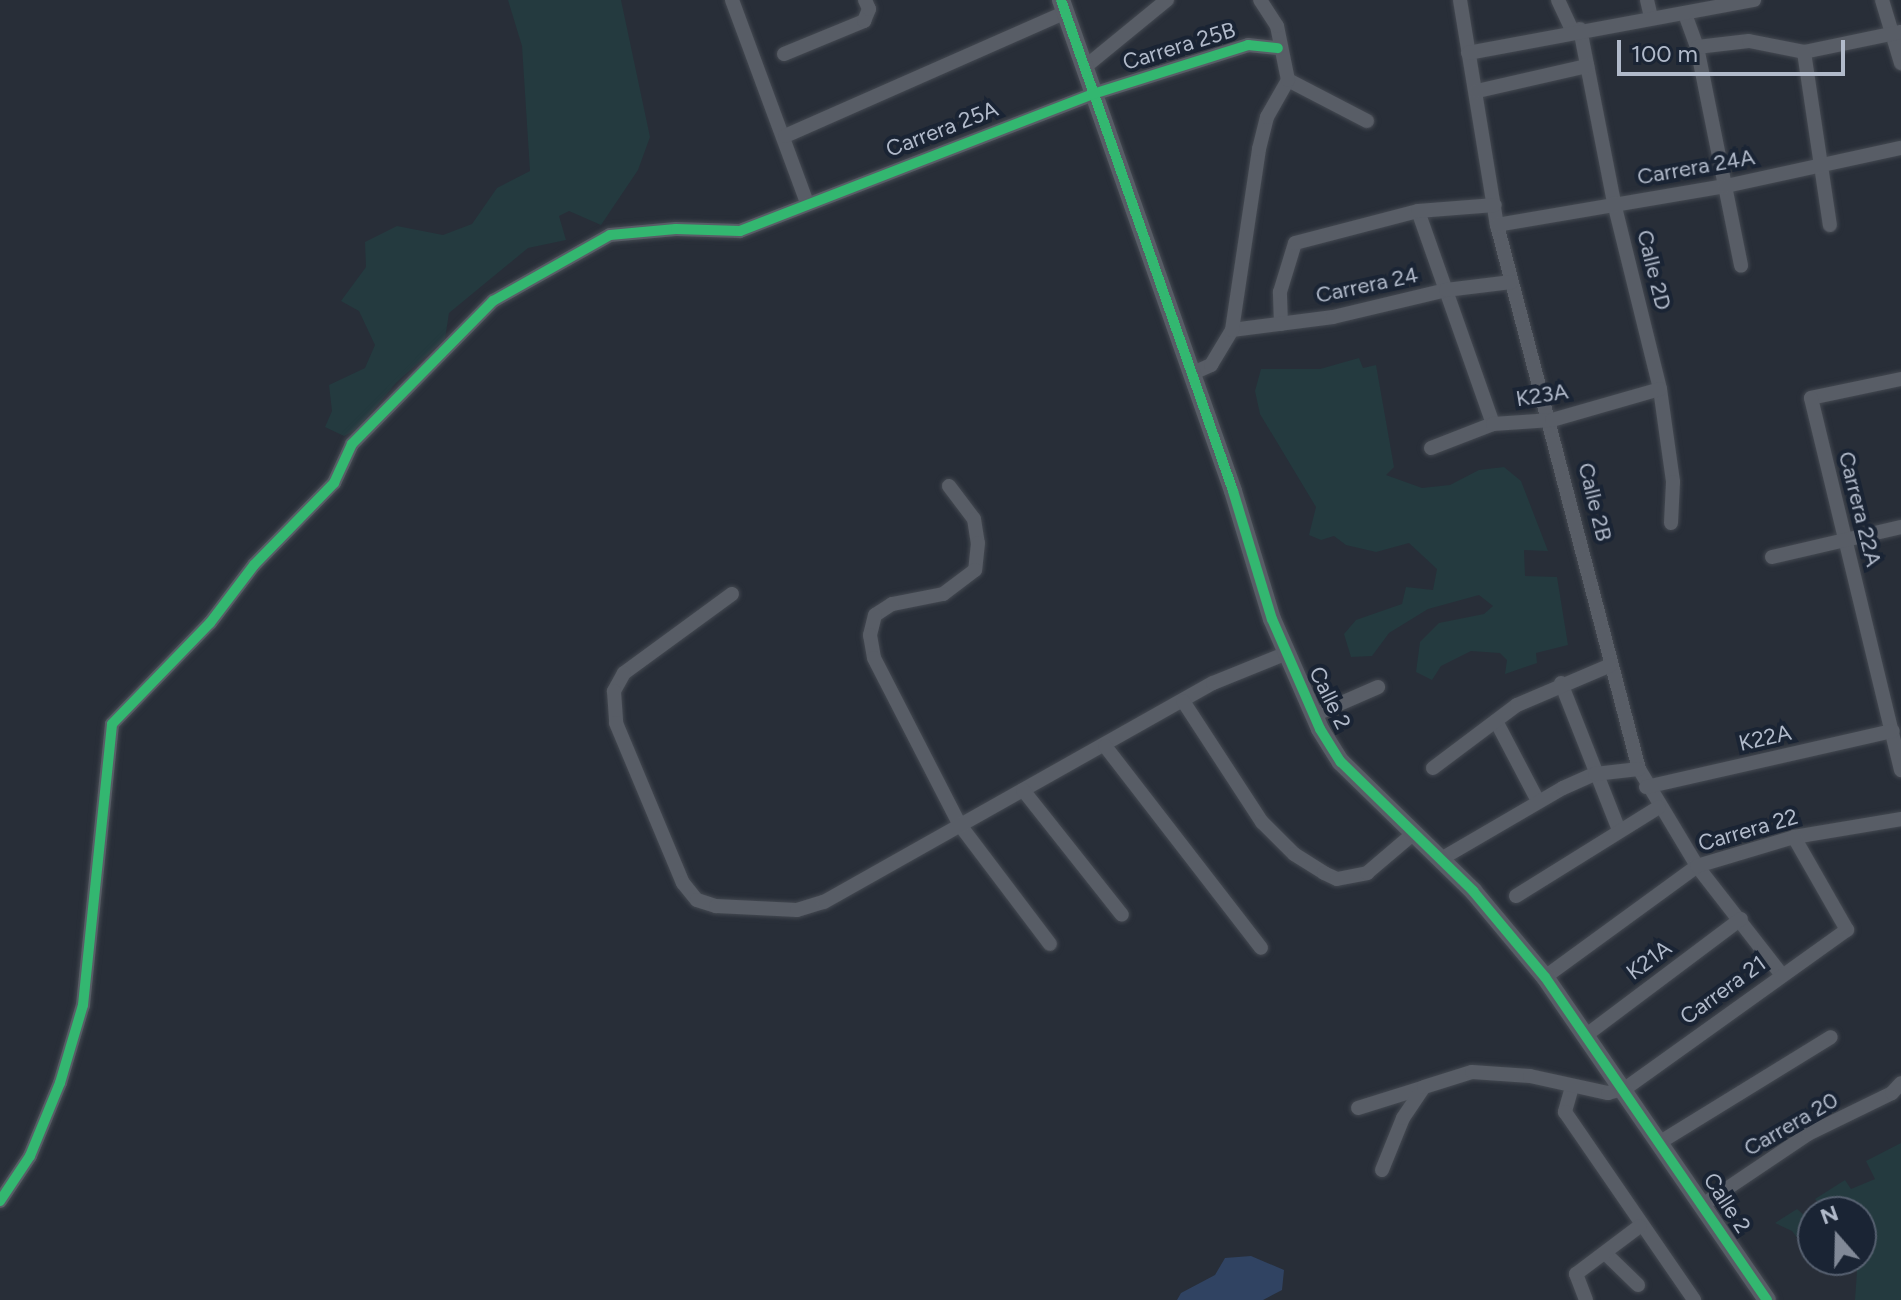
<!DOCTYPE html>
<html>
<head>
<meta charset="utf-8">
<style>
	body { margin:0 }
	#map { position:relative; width:1901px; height:1300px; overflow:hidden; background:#282e38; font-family:Figtree,sans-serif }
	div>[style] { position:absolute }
	.green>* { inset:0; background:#243a3f }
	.water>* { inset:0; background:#304362 }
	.roads { filter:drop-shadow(0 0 2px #444951) drop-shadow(0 0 2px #444951) }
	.minor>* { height:14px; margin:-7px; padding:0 7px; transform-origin:7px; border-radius:7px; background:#585d66 }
	.tertiary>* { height:18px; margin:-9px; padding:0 9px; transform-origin:9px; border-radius:9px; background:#585d66 }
	.cycleway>* { height:10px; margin:-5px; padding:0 5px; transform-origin:5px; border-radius:5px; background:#33b770 }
	span { translate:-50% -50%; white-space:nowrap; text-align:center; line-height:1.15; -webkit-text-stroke:8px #1a2434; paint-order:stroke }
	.street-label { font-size:22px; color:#b1baca }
	.north { position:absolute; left:1797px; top:1196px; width:80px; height:80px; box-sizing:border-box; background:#1a2434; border:2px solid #566070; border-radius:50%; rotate:340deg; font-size:22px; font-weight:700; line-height:32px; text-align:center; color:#b1baca }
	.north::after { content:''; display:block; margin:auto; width:28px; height:36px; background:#818997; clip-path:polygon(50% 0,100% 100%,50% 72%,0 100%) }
	.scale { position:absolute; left:1617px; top:40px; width:228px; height:36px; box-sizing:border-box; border:4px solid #b1baca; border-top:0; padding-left:10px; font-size:24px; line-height:28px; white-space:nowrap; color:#b1baca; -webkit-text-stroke:6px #1a2434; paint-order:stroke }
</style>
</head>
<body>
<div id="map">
	<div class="green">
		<div style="clip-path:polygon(508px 0,621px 0,650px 137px,638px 170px,601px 225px,569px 211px,559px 216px,566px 240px,528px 248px,449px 313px,445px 339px,397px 382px,356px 430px,344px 436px,325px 427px,332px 411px,329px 385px,365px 368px,375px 345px,359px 311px,341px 301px,366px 267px,365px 242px,397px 226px,443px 235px,472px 224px,497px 188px,530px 171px,522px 46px)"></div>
		<div style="clip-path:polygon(1359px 358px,1363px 368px,1376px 365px,1394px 467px,1386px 475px,1422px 488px,1450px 485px,1479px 470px,1504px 467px,1521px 481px,1548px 551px,1524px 550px,1525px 576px,1557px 577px,1568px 645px,1536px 653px,1537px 663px,1505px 674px,1507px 660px,1500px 653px,1471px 651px,1441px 666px,1432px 680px,1416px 672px,1420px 642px,1439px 623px,1484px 614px,1493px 606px,1479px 595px,1428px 609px,1389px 633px,1372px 656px,1351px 657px,1344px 634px,1356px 620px,1402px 604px,1406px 587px,1433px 590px,1437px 569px,1409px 543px,1376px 552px,1346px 545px,1334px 536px,1321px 540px,1309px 535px,1316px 507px,1260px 414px,1255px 391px,1261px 369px,1320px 369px)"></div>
		<div style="clip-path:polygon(1901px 1143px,1901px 1300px,1855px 1300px,1861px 1212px,1826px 1212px,1815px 1199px,1845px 1180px,1851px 1189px,1875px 1179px,1866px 1161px)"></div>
		<div style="clip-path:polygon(1797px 1209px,1813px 1223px,1809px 1253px,1792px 1231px,1775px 1223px)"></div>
	</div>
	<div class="water">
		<div style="clip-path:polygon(1251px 1256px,1284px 1270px,1282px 1290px,1263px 1300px,1177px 1300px,1181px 1293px,1215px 1275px,1225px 1258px)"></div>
	</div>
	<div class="roads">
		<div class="minor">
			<div style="left:732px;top:0;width:216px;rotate:69.7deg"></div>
			<div style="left:1460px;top:0;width:228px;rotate:80.7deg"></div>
			<div style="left:1497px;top:225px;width:562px;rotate:75.37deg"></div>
			<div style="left:1639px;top:769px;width:113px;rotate:59.1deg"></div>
			<div style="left:1697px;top:866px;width:137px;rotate:52.1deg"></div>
			<div style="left:1558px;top:0;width:33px;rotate:65deg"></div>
			<div style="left:1647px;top:0;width:18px;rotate:77deg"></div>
			<div style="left:1882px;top:0;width:66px;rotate:73.2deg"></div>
			<div style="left:1685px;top:14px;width:35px;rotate:70deg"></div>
			<div style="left:1697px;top:47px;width:223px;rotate:78.6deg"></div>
			<div style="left:1580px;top:29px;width:177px;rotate:78.9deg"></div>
			<div style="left:1614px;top:203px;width:192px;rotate:76.1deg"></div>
			<div style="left:1660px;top:389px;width:94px;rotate:82deg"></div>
			<div style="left:1673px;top:482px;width:41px;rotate:92.8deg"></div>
			<div style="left:1697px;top:47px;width:52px;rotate:-6.6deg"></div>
			<div style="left:1749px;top:41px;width:56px;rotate:11.3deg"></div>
			<div style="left:1804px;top:52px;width:99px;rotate:-11.7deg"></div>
			<div style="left:1804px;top:52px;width:175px;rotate:81.5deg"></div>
			<div style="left:1468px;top:53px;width:291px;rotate:-10.5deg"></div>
			<div style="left:784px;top:54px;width:87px;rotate:-22.4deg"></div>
			<div style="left:864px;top:21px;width:13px;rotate:-67deg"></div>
			<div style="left:869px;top:9px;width:10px;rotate:-114deg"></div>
			<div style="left:1085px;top:67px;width:106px;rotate:-39.3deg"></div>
			<div style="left:1288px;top:80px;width:89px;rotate:27.4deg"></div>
			<div style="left:1477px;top:91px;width:113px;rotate:-12.8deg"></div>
			<div style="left:785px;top:136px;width:307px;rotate:-23.8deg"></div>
			<div style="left:1418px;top:211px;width:226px;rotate:70.6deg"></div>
			<div style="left:1497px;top:225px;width:232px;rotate:-9.7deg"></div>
			<div style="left:1726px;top:186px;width:179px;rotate:-12.3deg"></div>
			<div style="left:1281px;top:324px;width:32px;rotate:-92deg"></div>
			<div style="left:1280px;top:292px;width:51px;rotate:-73deg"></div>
			<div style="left:1295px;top:243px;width:127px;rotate:-14.6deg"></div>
			<div style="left:1418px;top:211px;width:77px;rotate:-4.5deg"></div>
			<div style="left:1232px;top:330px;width:102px;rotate:-7.3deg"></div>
			<div style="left:1333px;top:317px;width:116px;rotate:-13.4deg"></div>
			<div style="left:1446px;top:290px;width:66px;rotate:-6.9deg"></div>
			<div style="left:1193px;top:373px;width:20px;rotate:-24deg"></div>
			<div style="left:1211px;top:365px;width:41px;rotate:-59deg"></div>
			<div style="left:1232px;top:330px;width:183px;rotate:-81.5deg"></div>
			<div style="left:1259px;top:149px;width:33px;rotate:-76deg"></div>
			<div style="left:1267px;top:117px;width:43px;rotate:-60.4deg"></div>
			<div style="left:1288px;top:80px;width:55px;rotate:-101.5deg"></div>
			<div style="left:1277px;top:26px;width:31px;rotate:-123deg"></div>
			<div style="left:1901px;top:379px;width:92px;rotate:168.1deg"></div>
			<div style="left:1811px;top:398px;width:383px;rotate:76.4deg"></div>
			<div style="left:1431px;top:448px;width:66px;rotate:-21.2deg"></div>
			<div style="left:1493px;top:424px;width:59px;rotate:-3.9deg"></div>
			<div style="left:1552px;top:420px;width:112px;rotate:-16deg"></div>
			<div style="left:949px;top:486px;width:41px;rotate:52.9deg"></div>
			<div style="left:974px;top:519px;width:24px;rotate:81deg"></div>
			<div style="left:978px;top:543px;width:27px;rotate:96deg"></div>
			<div style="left:975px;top:570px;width:40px;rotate:143deg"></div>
			<div style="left:943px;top:594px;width:52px;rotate:168.9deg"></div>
			<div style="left:892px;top:604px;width:20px;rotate:147deg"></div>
			<div style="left:875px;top:615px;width:21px;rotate:104deg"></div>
			<div style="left:870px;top:635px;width:23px;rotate:80deg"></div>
			<div style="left:874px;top:658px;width:188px;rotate:62.8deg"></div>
			<div style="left:960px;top:825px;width:149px;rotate:52.9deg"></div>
			<div style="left:1772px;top:557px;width:132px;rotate:-13.1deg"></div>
			<div style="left:732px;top:594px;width:134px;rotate:143.8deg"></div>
			<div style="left:624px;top:673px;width:21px;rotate:119deg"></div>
			<div style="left:614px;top:691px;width:32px;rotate:86deg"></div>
			<div style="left:616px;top:723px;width:173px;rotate:67.3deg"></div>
			<div style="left:683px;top:883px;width:22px;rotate:51deg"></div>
			<div style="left:697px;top:900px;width:20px;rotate:18deg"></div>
			<div style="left:716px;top:906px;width:81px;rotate:2.8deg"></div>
			<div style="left:797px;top:910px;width:28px;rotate:-17deg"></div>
			<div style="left:824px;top:902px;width:446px;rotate:-29.4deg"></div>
			<div style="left:1213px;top:683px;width:80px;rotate:-22.1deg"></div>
			<div style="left:1561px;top:683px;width:158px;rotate:68.5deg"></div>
			<div style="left:1183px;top:701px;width:145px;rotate:56.9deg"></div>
			<div style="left:1262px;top:822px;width:45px;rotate:45deg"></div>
			<div style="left:1294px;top:854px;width:36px;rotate:32deg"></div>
			<div style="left:1324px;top:873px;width:14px;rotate:25deg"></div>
			<div style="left:1337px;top:879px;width:31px;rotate:-11deg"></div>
			<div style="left:1367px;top:873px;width:62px;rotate:-40.4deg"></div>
			<div style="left:1314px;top:715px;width:70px;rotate:-23.6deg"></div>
			<div style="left:1496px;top:721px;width:90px;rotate:62.3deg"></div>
			<div style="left:1105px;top:746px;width:255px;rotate:52.3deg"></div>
			<div style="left:1433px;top:768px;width:105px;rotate:-36.9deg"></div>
			<div style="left:1517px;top:705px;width:102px;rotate:-23.1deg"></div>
			<div style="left:1646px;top:787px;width:253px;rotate:-12.8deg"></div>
			<div style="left:1023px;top:790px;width:159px;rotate:51.6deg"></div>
			<div style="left:1441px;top:859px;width:141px;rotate:-30.2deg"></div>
			<div style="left:1563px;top:788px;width:35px;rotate:-24deg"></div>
			<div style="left:1595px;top:774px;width:44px;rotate:-6.5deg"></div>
			<div style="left:1516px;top:896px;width:168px;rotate:-31.9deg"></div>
			<div style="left:1545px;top:977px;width:188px;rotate:-36.1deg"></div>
			<div style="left:1697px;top:866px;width:101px;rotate:-16.6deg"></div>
			<div style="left:1794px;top:837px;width:109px;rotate:-9.5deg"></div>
			<div style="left:1585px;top:1036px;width:195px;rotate:-36.9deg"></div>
			<div style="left:1572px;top:1087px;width:26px;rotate:106deg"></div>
			<div style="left:1565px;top:1112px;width:228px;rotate:55.5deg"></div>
			<div style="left:1358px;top:1108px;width:67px;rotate:-17.4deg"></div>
			<div style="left:1662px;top:1141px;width:198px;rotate:-31.6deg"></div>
			<div style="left:1382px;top:1170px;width:56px;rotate:-68deg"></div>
			<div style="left:1403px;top:1118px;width:37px;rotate:-56deg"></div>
			<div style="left:1424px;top:1087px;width:50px;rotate:-17.4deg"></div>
			<div style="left:1472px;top:1072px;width:58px;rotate:3.9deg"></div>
			<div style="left:1530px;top:1076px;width:80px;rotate:12.3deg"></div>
			<div style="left:1608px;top:1093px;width:19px;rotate:-16deg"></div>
			<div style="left:1626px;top:1088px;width:272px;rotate:-35.6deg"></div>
			<div style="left:1847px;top:930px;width:107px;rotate:-119.7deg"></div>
			<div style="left:0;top:1201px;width:54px;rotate:-56.3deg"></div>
			<div style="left:30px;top:1156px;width:79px;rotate:-67.7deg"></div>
			<div style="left:60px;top:1083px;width:81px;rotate:-73.6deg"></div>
			<div style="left:83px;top:1005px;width:282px;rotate:-84.1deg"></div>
			<div style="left:112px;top:724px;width:141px;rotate:-45.9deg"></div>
			<div style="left:210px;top:623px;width:73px;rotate:-52.8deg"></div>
			<div style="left:254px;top:565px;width:115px;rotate:-45.7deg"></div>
			<div style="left:334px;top:483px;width:43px;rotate:-65.2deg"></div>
			<div style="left:352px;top:444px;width:201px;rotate:-45.4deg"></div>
			<div style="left:493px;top:301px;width:134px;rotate:-29.4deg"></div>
			<div style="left:610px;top:235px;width:66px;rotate:-5.2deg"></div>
			<div style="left:676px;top:229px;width:64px;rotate:1.8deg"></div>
			<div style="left:740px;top:231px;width:379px;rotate:-21.2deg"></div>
			<div style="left:1093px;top:94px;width:163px;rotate:-17.5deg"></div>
			<div style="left:1248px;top:45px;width:30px;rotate:6deg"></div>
			<div style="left:1704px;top:1204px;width:125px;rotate:-33.9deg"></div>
			<div style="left:1808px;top:1134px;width:93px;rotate:-26deg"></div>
			<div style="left:1892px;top:1093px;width:13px;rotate:-48deg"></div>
			<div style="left:1605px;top:1253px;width:46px;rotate:44.1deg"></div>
			<div style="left:1586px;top:1300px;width:28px;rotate:-111deg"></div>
			<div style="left:1576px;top:1274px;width:80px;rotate:-36.9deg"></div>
		</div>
		<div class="tertiary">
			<div style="left:1061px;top:0;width:520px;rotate:70.69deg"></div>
			<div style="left:1233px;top:491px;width:134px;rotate:73.1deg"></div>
			<div style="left:1272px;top:619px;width:120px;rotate:66.4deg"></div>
			<div style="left:1320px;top:729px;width:39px;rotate:58deg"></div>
			<div style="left:1341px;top:762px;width:185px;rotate:44.3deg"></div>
			<div style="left:1473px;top:891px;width:112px;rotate:50.1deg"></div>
			<div style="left:1545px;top:977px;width:392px;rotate:55.5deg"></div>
		</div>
	</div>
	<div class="cycleway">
		<div style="left:1061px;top:0;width:520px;rotate:70.69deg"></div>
		<div style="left:1233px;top:491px;width:134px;rotate:73.1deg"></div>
		<div style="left:1272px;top:619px;width:120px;rotate:66.4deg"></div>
		<div style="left:1320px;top:729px;width:39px;rotate:58deg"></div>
		<div style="left:1341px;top:762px;width:185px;rotate:44.3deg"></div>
		<div style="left:1473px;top:891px;width:112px;rotate:50.1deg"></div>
		<div style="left:1545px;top:977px;width:392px;rotate:55.5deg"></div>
		<div style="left:0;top:1201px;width:54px;rotate:-56.3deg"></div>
		<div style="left:30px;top:1156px;width:79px;rotate:-67.7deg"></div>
		<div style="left:60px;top:1083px;width:81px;rotate:-73.6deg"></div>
		<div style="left:83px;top:1005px;width:282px;rotate:-84.1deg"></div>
		<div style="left:112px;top:724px;width:141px;rotate:-45.9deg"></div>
		<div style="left:210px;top:623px;width:73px;rotate:-52.8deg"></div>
		<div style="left:254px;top:565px;width:115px;rotate:-45.7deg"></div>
		<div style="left:334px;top:483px;width:43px;rotate:-65.2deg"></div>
		<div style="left:352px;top:444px;width:201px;rotate:-45.4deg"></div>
		<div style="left:493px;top:301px;width:134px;rotate:-29.4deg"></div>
		<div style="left:610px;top:235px;width:66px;rotate:-5.2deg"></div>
		<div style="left:676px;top:229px;width:64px;rotate:1.8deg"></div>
		<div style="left:740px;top:231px;width:379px;rotate:-21.2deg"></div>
		<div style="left:1093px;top:94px;width:163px;rotate:-17.5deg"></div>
		<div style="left:1248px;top:45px;width:30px;rotate:6deg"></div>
	</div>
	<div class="street-label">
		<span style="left:1179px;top:46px;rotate:-17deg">Carrera 25B</span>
		<span style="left:942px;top:129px;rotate:-21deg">Carrera 25A</span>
		<span style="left:1696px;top:167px;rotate:-10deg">Carrera 24A</span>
		<span style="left:1654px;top:270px;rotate:76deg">Calle 2D</span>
		<span style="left:1367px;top:285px;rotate:-12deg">Carrera 24</span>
		<span style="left:1542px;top:395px;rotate:-9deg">K23A</span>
		<span style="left:1595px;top:502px;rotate:76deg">Calle 2B</span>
		<span style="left:1860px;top:509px;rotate:76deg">Carrera 22A</span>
		<span style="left:1330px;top:698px;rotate:64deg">Calle 2</span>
		<span style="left:1765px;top:738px;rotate:-13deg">K22A</span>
		<span style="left:1748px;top:830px;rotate:-16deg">Carrera 22</span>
		<span style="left:1649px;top:960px;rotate:-37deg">K21A</span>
		<span style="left:1723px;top:990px;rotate:-36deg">Carrera 21</span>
		<span style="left:1791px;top:1124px;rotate:-30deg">Carrera 20</span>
		<span style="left:1727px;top:1203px;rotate:57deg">Calle 2</span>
	</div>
	<div class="north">N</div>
	<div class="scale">100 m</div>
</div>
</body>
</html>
